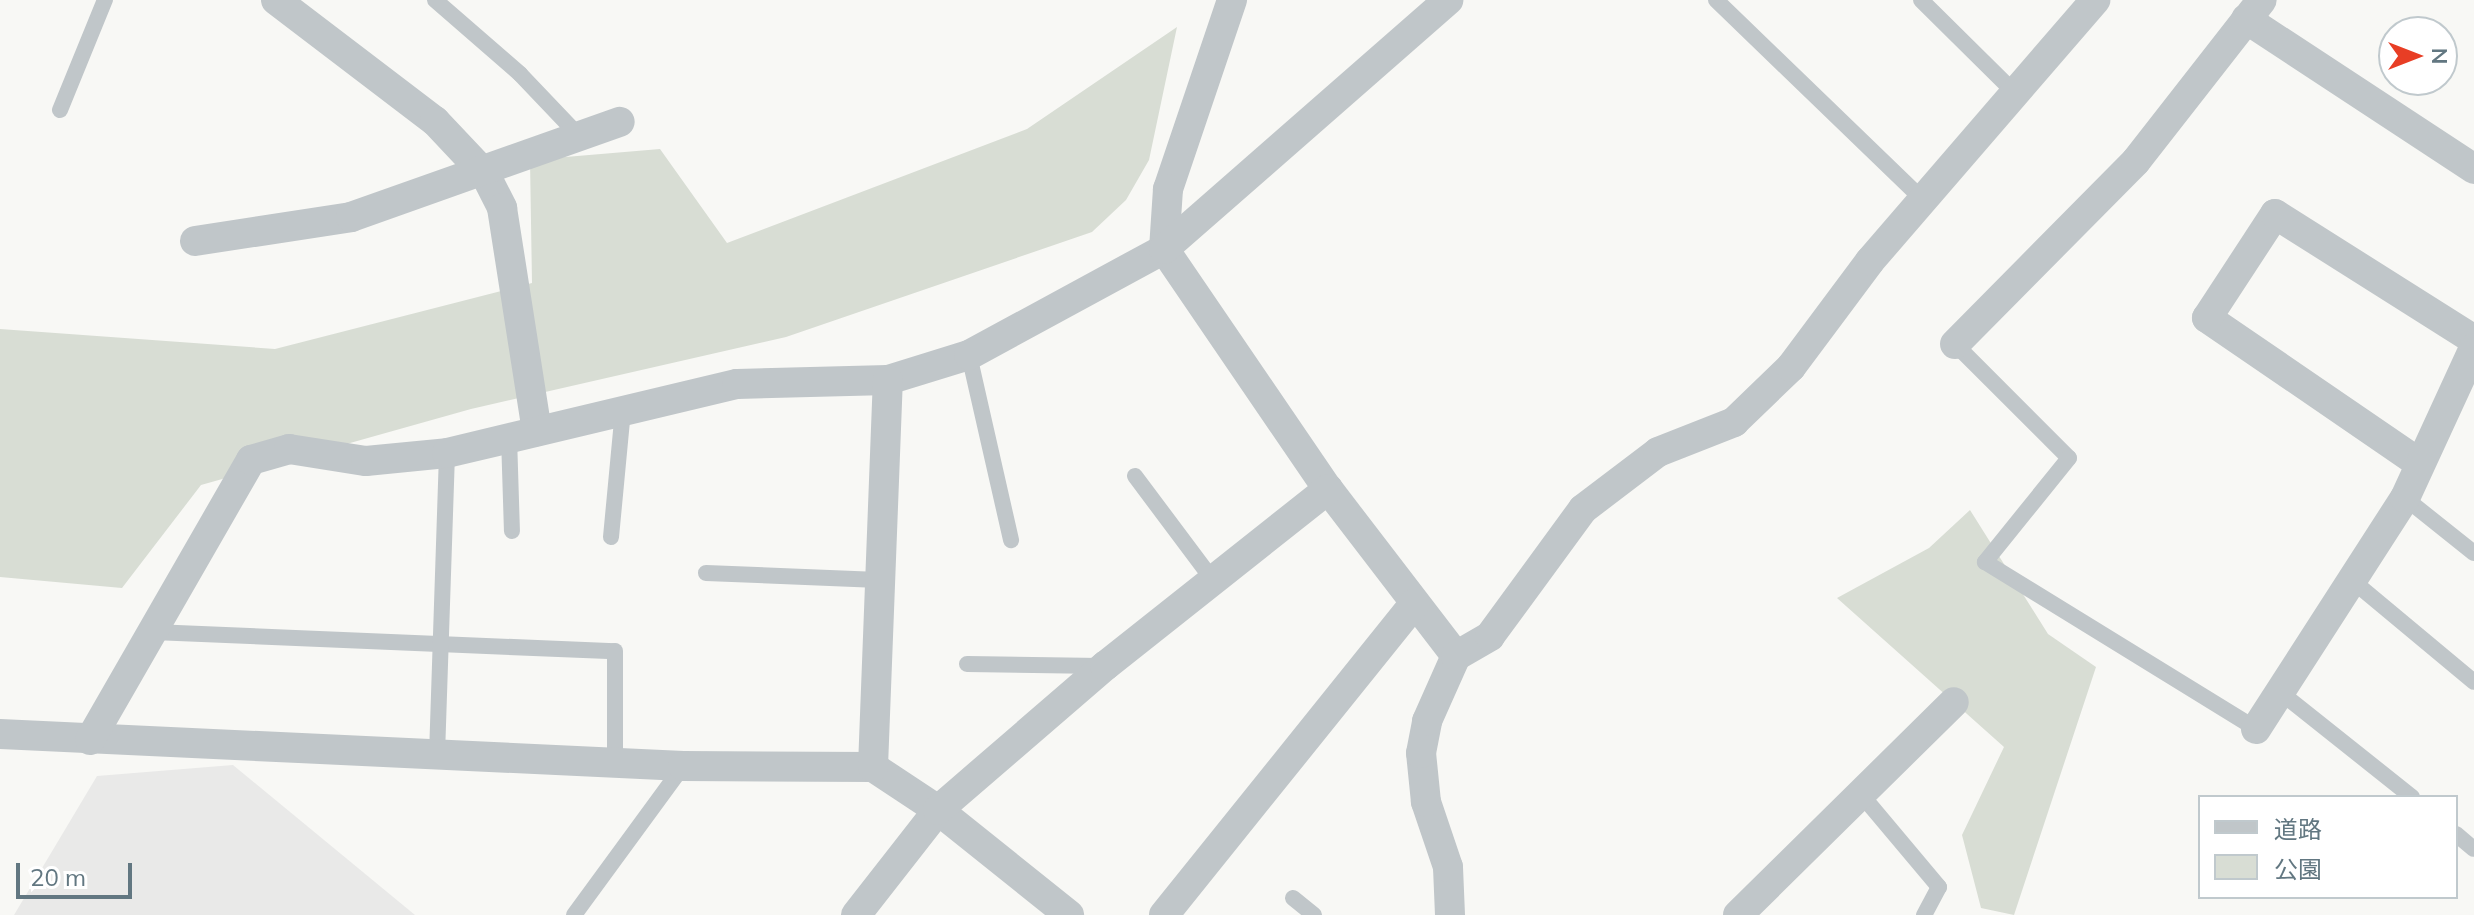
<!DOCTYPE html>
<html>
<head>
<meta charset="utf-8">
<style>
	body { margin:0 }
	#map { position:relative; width:2474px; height:915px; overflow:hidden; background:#f8f8f5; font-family:Mulish,"Noto Sans JP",sans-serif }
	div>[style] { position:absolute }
	.built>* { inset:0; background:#e9e9e8 }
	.green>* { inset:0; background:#d8ddd4 }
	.lane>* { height:16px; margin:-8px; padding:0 8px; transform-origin:8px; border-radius:8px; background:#c0c6c9 }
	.street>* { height:30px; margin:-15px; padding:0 15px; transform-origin:15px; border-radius:15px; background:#c0c6c9 }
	span { translate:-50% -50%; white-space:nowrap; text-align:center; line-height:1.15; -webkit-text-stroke:8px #fff; paint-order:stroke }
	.legend { position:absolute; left:2198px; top:795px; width:260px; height:104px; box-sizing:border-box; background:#fff; border:2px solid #c0c9cd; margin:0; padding:10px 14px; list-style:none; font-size:24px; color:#627781 }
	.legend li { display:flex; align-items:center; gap:16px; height:40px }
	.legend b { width:40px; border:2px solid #c0c9cd }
	.north { position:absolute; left:2378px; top:16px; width:80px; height:80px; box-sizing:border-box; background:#fff; border:2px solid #c0c9cd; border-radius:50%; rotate:90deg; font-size:22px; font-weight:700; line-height:32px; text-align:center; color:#627781 }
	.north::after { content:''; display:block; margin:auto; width:28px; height:36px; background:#e83e25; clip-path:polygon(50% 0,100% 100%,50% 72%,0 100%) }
	.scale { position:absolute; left:16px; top:863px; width:116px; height:36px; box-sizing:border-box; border:4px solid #627781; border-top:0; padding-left:10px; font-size:24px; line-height:28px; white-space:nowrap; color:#627781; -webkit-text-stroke:6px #fff; paint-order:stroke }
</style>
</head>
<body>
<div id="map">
	<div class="built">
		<div style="clip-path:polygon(233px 765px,415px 915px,14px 915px,97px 776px)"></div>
	</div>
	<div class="green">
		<div style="clip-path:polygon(1177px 27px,1149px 160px,1126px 200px,1092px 232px,786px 337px,471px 409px,201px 485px,122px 588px,0 577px,0 329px,275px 349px,532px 283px,530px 160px,660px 149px,727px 243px,1027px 129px)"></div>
		<div style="clip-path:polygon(1970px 510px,2048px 634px,2096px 667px,2014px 915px,1981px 908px,1962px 835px,2004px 747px,1837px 598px,1929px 548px)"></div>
	</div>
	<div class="lane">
		<div style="left:435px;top:0;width:113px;rotate:41deg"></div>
		<div style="left:520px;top:74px;width:86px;rotate:46.4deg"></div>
		<div style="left:1716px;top:0;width:288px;rotate:44deg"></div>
		<div style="left:1921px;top:0;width:134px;rotate:44.7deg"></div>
		<div style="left:60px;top:110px;width:119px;rotate:-67.8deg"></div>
		<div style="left:1955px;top:344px;width:161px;rotate:45deg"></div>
		<div style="left:2069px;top:458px;width:134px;rotate:128.9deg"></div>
		<div style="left:1985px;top:562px;width:318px;rotate:31.6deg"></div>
		<div style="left:969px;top:355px;width:190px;rotate:77.2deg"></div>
		<div style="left:509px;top:437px;width:94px;rotate:88.2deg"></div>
		<div style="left:1135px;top:476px;width:129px;rotate:53.2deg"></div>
		<div style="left:2405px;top:498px;width:88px;rotate:38.6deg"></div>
		<div style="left:611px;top:537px;width:127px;rotate:-84.6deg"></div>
		<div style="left:706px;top:573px;width:173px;rotate:2.3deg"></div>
		<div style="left:2354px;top:582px;width:156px;rotate:39.8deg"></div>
		<div style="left:153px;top:632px;width:462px;rotate:2.4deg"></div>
		<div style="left:615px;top:651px;width:111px;rotate:90deg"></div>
		<div style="left:967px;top:664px;width:134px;rotate:0.9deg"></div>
		<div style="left:2280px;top:692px;width:169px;rotate:38.5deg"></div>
		<div style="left:437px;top:755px;width:302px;rotate:-88.1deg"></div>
		<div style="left:1860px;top:793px;width:123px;rotate:50deg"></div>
		<div style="left:1939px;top:887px;width:32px;rotate:118deg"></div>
		<div style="left:2456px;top:834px;width:23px;rotate:40deg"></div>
		<div style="left:1293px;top:898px;width:27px;rotate:39deg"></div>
		<div style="left:574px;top:915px;width:185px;rotate:-53.8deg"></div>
	</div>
	<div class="street">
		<div style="left:276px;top:0;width:200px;rotate:37.3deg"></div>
		<div style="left:435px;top:121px;width:73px;rotate:46.7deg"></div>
		<div style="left:485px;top:174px;width:38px;rotate:63deg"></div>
		<div style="left:502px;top:208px;width:226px;rotate:81.1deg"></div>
		<div style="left:1232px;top:0;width:200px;rotate:108.7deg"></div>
		<div style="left:1168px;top:189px;width:60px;rotate:93.8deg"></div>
		<div style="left:1164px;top:249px;width:291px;rotate:55.7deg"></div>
		<div style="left:1328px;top:489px;width:210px;rotate:52.5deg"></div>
		<div style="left:2246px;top:19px;width:273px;rotate:33.3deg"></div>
		<div style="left:195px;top:241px;width:158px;rotate:-8.7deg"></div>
		<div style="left:351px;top:217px;width:285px;rotate:-19.5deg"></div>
		<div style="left:1955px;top:344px;width:257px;rotate:-45.3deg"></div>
		<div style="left:2136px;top:161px;width:204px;rotate:-52deg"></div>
		<div style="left:2419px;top:463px;width:257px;rotate:-145.6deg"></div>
		<div style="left:2207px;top:318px;width:124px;rotate:-56.8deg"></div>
		<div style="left:2275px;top:214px;width:236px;rotate:32.3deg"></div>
		<div style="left:2256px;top:729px;width:275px;rotate:-57.2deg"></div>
		<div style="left:2405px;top:498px;width:165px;rotate:-65.3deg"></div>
		<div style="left:0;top:734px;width:684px;rotate:2.68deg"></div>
		<div style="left:683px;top:766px;width:190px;rotate:0.3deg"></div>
		<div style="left:873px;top:767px;width:78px;rotate:33.5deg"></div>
		<div style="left:938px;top:810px;width:168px;rotate:38.7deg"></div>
		<div style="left:90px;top:740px;width:323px;rotate:-60.1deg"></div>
		<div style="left:251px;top:460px;width:40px;rotate:-16deg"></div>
		<div style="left:289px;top:449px;width:78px;rotate:8.9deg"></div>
		<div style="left:366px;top:461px;width:81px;rotate:-5.6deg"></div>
		<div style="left:447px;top:453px;width:298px;rotate:-13.4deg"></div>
		<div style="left:737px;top:384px;width:151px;rotate:-1.5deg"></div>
		<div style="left:888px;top:380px;width:85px;rotate:-17.2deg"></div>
		<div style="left:969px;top:355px;width:222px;rotate:-28.5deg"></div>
		<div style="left:1164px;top:249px;width:378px;rotate:-41.2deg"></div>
		<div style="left:873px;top:767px;width:387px;rotate:-87.8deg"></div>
		<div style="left:856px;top:915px;width:133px;rotate:-52deg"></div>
		<div style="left:938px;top:810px;width:221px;rotate:-40.8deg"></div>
		<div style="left:1105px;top:666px;width:285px;rotate:-38.4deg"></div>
		<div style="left:1164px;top:915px;width:400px;rotate:-51.2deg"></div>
		<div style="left:1450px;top:915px;width:48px;rotate:-92.4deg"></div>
		<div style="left:1448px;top:867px;width:69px;rotate:-108.7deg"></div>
		<div style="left:1426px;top:802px;width:49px;rotate:-95.8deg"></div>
		<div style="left:1421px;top:753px;width:33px;rotate:-79deg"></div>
		<div style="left:1427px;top:721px;width:71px;rotate:-66deg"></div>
		<div style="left:1456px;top:656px;width:39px;rotate:-30deg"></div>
		<div style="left:1490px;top:636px;width:157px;rotate:-53.8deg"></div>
		<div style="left:1583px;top:509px;width:94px;rotate:-37.2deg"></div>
		<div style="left:1658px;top:452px;width:82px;rotate:-21.5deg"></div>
		<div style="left:1734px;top:422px;width:79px;rotate:-44deg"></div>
		<div style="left:1791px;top:367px;width:132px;rotate:-53.3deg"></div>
		<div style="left:1870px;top:261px;width:345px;rotate:-49.2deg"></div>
		<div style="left:1738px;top:915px;width:303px;rotate:-44.6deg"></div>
	</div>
	<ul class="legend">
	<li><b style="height:10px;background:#c0c6c9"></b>道路</li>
	<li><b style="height:22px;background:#d8ddd4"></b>公園</li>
	</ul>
	<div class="north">N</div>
	<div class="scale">20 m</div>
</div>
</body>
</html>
